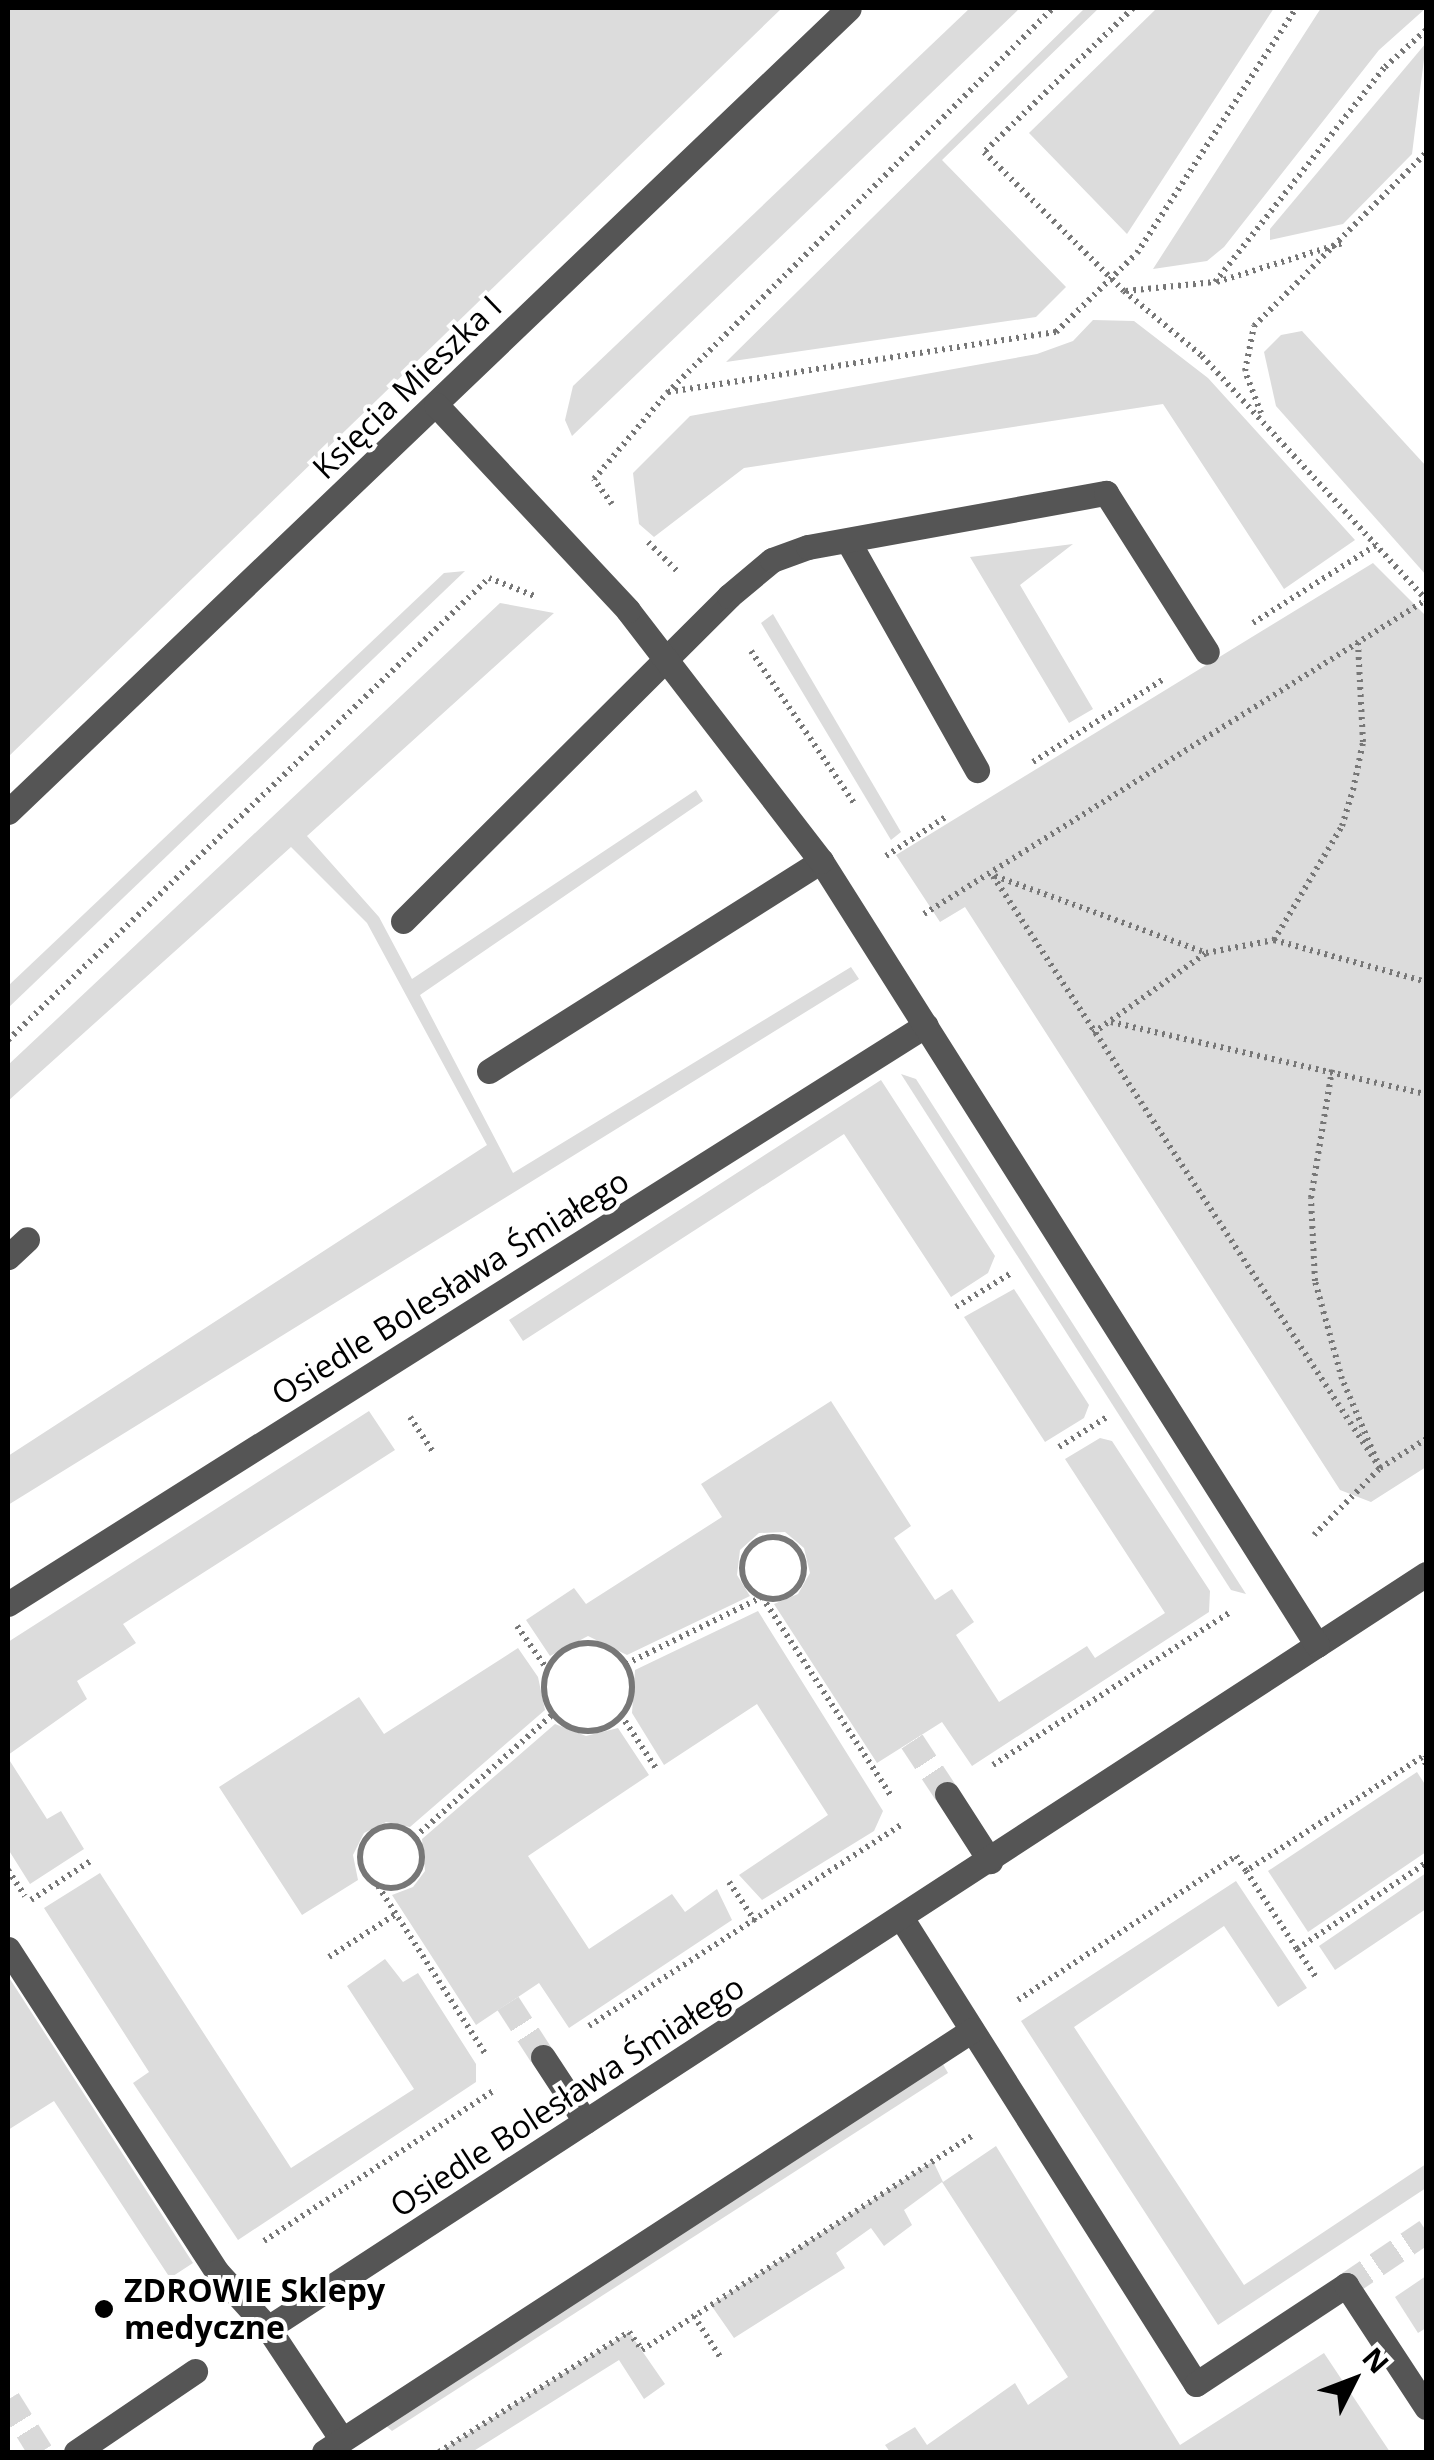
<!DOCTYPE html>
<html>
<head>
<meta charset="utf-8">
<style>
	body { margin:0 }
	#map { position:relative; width:1434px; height:2460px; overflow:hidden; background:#fff; font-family:"Open Sans",sans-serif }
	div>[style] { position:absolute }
	.green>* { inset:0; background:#dcdcdc }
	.minor-tunnel>* { height:25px; margin-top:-12.5px; transform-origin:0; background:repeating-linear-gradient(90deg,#d9d9d9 0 25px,transparent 0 37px) }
	.path>* { height:6px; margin-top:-3px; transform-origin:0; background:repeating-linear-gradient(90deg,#777 0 2.5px,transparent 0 7.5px) }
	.path>.ring { margin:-3px; padding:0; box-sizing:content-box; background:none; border:6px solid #777; border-radius:50% }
	.minor>* { height:25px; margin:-12.5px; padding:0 12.5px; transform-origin:12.5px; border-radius:12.5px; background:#555 }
	.dots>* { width:28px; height:28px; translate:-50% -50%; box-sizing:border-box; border:5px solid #fff; border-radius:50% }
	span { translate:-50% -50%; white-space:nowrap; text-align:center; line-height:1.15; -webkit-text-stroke:8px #fff; paint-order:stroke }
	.street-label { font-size:32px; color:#000 }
	.poi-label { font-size:32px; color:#000; font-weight:700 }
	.left { translate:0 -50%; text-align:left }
	.frame { position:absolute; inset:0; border:10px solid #000; pointer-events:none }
	.north { position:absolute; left:1304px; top:2330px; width:100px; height:100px; -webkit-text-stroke:8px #fff; paint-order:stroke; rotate:48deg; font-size:28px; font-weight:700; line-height:40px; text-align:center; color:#000 }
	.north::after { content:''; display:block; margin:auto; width:35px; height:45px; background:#000; clip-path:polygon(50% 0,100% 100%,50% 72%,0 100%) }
</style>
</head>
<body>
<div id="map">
	<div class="green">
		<div style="clip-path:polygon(8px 8px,782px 8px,8px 757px)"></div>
		<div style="clip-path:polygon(970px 8px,1020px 8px,572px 436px,565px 420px,573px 386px)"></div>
		<div style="clip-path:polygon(1085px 8px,1099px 8px,942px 160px,1066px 287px,1036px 317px,726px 362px)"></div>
		<div style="clip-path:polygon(1157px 8px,1274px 8px,1127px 234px,1029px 133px)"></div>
		<div style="clip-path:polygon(1321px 8px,1426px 8px,1379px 50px,1224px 247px,1207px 261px,1153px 269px)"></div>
		<div style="clip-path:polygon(1426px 43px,1412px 154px,1343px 224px,1270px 240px,1270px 229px)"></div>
		<div style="clip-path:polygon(1093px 320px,1134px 321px,1208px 378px,1355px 540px,1284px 589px,1163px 404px,744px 468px,654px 537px,639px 524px,633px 473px,690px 416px,1037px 354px,1073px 341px)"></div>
		<div style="clip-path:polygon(1302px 331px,1426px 466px,1426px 575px,1276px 406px,1264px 352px,1281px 335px)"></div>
		<div style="clip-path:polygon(1073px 544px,1020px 585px,1093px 709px,1069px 723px,970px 557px)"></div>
		<div style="clip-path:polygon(1373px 563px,1426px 616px,1426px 1467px,1371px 1502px,1340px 1490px,965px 907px,940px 922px,896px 855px)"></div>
		<div style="clip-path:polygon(465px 571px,8px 1008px,8px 986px,444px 573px)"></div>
		<div style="clip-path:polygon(500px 603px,554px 613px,307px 836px,379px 917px,412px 979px,696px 790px,703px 801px,420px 995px,513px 1173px,851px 967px,859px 979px,8px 1505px,8px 1456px,487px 1145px,367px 923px,291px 847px,8px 1101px,8px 1065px)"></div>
		<div style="clip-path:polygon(773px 614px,901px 832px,891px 840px,761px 623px)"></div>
		<div style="clip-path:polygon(901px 1074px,916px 1079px,1246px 1594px,1231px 1590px)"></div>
		<div style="clip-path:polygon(881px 1080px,995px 1256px,988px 1273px,951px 1297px,844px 1134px,523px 1341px,509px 1320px)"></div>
		<div style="clip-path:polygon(1014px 1289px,1089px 1405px,1084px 1418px,1045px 1442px,964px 1317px)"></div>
		<div style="clip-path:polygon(831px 1401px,911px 1526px,894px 1538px,935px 1600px,952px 1589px,974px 1622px,956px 1635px,999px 1702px,1087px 1646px,1095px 1658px,1165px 1613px,1065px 1459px,1100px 1438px,1112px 1441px,1210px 1591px,1209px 1612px,972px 1766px,942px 1722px,877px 1763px,774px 1604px,798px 1594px,810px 1573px,804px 1548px,785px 1532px,759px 1533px,740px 1550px,737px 1575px,750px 1596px,627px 1655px,588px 1636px,550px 1656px,526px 1620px,574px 1588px,586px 1604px,722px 1517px,701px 1484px)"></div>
		<div style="clip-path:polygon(369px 1411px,395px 1450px,123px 1624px,136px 1643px,77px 1681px,87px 1699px,8px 1755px,8px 1642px)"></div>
		<div style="clip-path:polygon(758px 1611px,883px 1811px,874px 1831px,762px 1900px,739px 1875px,828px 1815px,757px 1704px,664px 1765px,632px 1713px,635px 1670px)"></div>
		<div style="clip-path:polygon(518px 1648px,538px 1677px,545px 1710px,410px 1827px,386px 1822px,364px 1833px,353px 1855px,358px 1880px,302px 1915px,219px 1787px,359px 1697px,384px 1734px)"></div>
		<div style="clip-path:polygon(555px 1724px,586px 1736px,618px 1728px,649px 1775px,528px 1856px,589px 1949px,672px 1894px,685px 1912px,717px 1889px,732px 1920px,569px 2028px,539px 1983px,476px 2025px,392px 1895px,413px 1887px,425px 1871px,422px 1839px)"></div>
		<div style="clip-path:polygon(8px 1758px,47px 1819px,61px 1811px,84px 1849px,30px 1884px,8px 1849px)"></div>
		<div style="clip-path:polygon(1417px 1772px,1426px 1786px,1426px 1852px,1308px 1932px,1268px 1871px)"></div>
		<div style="clip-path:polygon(100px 1873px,291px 2168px,414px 2089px,347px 1986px,385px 1959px,403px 1982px,418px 1973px,476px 2064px,476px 2082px,238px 2240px,133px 2083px,149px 2072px,44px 1908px)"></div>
		<div style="clip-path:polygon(1426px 1873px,1426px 1909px,1335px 1970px,1319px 1946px)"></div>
		<div style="clip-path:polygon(1236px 1881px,1307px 1988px,1278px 2007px,1224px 1926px,1074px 2027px,1244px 2285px,1426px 2164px,1426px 2188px,1218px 2325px,1021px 2021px)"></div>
		<div style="clip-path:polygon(8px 1976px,193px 2263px,170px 2278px,54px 2101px,8px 2130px)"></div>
		<div style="clip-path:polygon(940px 2059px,948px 2073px,392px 2431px,384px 2424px)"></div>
		<div style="clip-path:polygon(996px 2146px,1180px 2445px,1324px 2353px,1390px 2452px,890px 2452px,885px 2445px,915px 2427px,927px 2445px,1015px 2383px,1028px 2405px,1068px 2377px,942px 2182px,904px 2210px,912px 2225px,884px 2246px,871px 2228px,836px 2253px,845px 2268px,734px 2338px,711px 2305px,933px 2161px,943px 2182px)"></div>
		<div style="clip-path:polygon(1426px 2276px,1426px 2328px,1418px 2333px,1395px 2297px)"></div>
		<div style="clip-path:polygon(629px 2332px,665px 2384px,644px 2399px,619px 2360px,472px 2452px,439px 2452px)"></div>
	</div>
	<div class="minor-tunnel">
		<div style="left:912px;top:1741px;width:64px;rotate:56.6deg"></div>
		<div style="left:508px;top:2003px;width:64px;rotate:57.1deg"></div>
		<div style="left:1346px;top:2285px;width:97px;rotate:-34deg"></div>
		<div style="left:8px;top:2399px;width:62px;rotate:58.1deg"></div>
	</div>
	<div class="path">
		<div style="left:1133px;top:8px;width:207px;rotate:136deg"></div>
		<div style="left:984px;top:152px;width:197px;rotate:44.8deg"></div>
		<div style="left:1124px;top:291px;width:102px;rotate:39.8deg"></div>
		<div style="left:1202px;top:356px;width:331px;rotate:47.4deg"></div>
		<div style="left:1217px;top:282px;width:132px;rotate:-17.2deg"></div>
		<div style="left:1126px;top:291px;width:89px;rotate:-5.8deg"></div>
		<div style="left:1215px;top:282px;width:274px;rotate:-51.7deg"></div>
		<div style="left:1385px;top:67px;width:55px;rotate:-42.1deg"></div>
		<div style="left:668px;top:392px;width:393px;rotate:-8.8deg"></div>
		<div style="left:1056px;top:332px;width:113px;rotate:-44.3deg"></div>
		<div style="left:1137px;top:253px;width:292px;rotate:-57deg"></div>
		<div style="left:1261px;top:413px;width:45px;rotate:-110.9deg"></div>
		<div style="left:1245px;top:371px;width:46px;rotate:-78.7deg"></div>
		<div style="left:1254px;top:326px;width:244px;rotate:-45.2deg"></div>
		<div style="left:612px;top:504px;width:31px;rotate:-126deg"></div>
		<div style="left:594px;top:479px;width:113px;rotate:-49.7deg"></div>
		<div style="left:667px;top:393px;width:545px;rotate:-44.93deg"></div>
		<div style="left:648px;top:542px;width:42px;rotate:45deg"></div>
		<div style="left:1253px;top:623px;width:149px;rotate:-32.4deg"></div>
		<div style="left:751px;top:651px;width:187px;rotate:55.9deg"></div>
		<div style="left:1033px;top:762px;width:153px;rotate:-32.4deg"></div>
		<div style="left:886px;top:856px;width:73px;rotate:-33.3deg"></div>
		<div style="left:993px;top:876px;width:707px;rotate:56.83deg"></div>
		<div style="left:1380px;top:1468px;width:97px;rotate:-113.1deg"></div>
		<div style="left:1342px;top:1379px;width:102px;rotate:-105.4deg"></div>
		<div style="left:1315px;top:1281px;width:83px;rotate:-92.8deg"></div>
		<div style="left:1311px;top:1198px;width:130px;rotate:-80.7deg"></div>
		<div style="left:995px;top:876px;width:225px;rotate:20deg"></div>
		<div style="left:1206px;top:953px;width:69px;rotate:-10.8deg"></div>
		<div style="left:1274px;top:940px;width:158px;rotate:15.4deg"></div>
		<div style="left:924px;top:914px;width:592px;rotate:-32.03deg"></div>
		<div style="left:1274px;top:940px;width:133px;rotate:-59.2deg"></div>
		<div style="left:1342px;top:826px;width:38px;rotate:-73deg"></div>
		<div style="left:1353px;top:790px;width:49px;rotate:-78.2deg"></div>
		<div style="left:1363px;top:742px;width:99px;rotate:-92.9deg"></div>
		<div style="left:1111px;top:1022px;width:323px;rotate:12.9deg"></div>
		<div style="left:1093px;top:1033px;width:138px;rotate:-35.3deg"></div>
		<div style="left:8px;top:1040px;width:667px;rotate:-43.85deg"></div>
		<div style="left:489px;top:578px;width:52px;rotate:21.6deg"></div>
		<div style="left:956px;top:1307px;width:67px;rotate:-31.6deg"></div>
		<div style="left:410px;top:1417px;width:42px;rotate:56.7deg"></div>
		<div style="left:1059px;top:1447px;width:57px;rotate:-32deg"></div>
		<div style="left:1314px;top:1535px;width:94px;rotate:-45.4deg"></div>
		<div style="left:1380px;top:1468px;width:54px;rotate:-32.2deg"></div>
		<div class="ring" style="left:742px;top:1537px;width:56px;height:56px"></div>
		<div style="left:517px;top:1626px;width:52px;rotate:55.1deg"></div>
		<div class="ring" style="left:544px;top:1643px;width:82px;height:82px"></div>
		<div style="left:626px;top:1664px;width:152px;rotate:-26.2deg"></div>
		<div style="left:762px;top:1597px;width:237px;rotate:57deg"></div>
		<div style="left:621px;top:1715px;width:66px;rotate:56.8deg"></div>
		<div style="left:1426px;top:1764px;width:8px;rotate:-120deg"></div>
		<div style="left:1422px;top:1757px;width:210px;rotate:147.1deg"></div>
		<div style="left:1246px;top:1871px;width:93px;rotate:56.8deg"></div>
		<div style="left:1297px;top:1949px;width:155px;rotate:-33.7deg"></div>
		<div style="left:993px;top:1765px;width:282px;rotate:-32.8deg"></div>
		<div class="ring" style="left:360px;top:1826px;width:56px;height:56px"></div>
		<div style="left:415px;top:1837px;width:183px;rotate:-41.7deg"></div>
		<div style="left:8px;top:1870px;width:31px;rotate:57deg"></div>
		<div style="left:729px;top:1882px;width:47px;rotate:56.3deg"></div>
		<div style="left:378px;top:1886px;width:198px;rotate:57.4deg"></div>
		<div style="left:31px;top:1900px;width:73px;rotate:-33.3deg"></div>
		<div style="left:1297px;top:1949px;width:37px;rotate:56deg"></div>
		<div style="left:329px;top:1957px;width:80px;rotate:-32.7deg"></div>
		<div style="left:1018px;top:2000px;width:261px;rotate:-33.4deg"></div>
		<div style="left:1236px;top:1856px;width:18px;rotate:56deg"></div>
		<div style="left:589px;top:2026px;width:373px;rotate:-32.8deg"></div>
		<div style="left:264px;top:2241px;width:277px;rotate:-33.2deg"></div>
		<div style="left:694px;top:2316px;width:52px;rotate:57.5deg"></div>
		<div style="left:439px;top:2452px;width:225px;rotate:-32.3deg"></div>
		<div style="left:629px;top:2332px;width:22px;rotate:54deg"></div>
		<div style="left:642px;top:2350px;width:393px;rotate:-33deg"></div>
	</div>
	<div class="minor">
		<div style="left:848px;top:541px;width:263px;rotate:60.6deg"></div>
		<div style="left:8px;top:812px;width:1163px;rotate:-43.71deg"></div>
		<div style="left:403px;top:921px;width:460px;rotate:-44.9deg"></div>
		<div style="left:729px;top:596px;width:56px;rotate:-39.9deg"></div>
		<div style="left:772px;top:560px;width:38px;rotate:-20deg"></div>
		<div style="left:808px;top:547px;width:303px;rotate:-10.3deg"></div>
		<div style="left:1106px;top:493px;width:188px;rotate:57.6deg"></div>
		<div style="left:489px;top:1071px;width:393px;rotate:-32.3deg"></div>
		<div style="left:8px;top:1257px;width:26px;rotate:-43deg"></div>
		<div style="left:8px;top:1604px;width:1085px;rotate:-32.24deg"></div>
		<div style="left:1317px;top:1645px;width:130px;rotate:-33.1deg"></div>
		<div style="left:947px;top:1794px;width:80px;rotate:57.3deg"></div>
		<div style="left:902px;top:1919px;width:550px;rotate:57.7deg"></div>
		<div style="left:1196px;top:2384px;width:180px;rotate:-33.4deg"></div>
		<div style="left:1346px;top:2285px;width:146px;rotate:56.7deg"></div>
		<div style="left:8px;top:1949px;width:385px;rotate:57.1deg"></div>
		<div style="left:217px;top:2272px;width:76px;rotate:47.7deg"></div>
		<div style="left:268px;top:2328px;width:134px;rotate:56.5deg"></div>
		<div style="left:543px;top:2057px;width:77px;rotate:56.7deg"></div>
		<div style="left:268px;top:2328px;width:1252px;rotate:-33.07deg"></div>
		<div style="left:1317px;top:1645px;width:928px;rotate:-122.32deg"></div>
		<div style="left:821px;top:861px;width:317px;rotate:-127.6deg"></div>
		<div style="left:628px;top:610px;width:281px;rotate:-133.1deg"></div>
		<div style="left:76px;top:2452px;width:144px;rotate:-34.2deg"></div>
		<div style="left:324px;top:2452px;width:773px;rotate:-33.07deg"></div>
	</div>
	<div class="dots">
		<div style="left:104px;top:2309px;background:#000"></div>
	</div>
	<div class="street-label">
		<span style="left:407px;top:387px;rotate:-44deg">Księcia Mieszka I</span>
		<span style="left:450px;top:1287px;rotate:-32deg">Osiedle Bolesława Śmiałego</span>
		<span style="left:567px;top:2096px;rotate:-33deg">Osiedle Bolesława Śmiałego</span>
	</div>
	<div class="poi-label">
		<span class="left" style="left:124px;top:2309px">ZDROWIE Sklepy<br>medyczne</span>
	</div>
	<div class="frame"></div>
	<div class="north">N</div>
</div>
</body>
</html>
